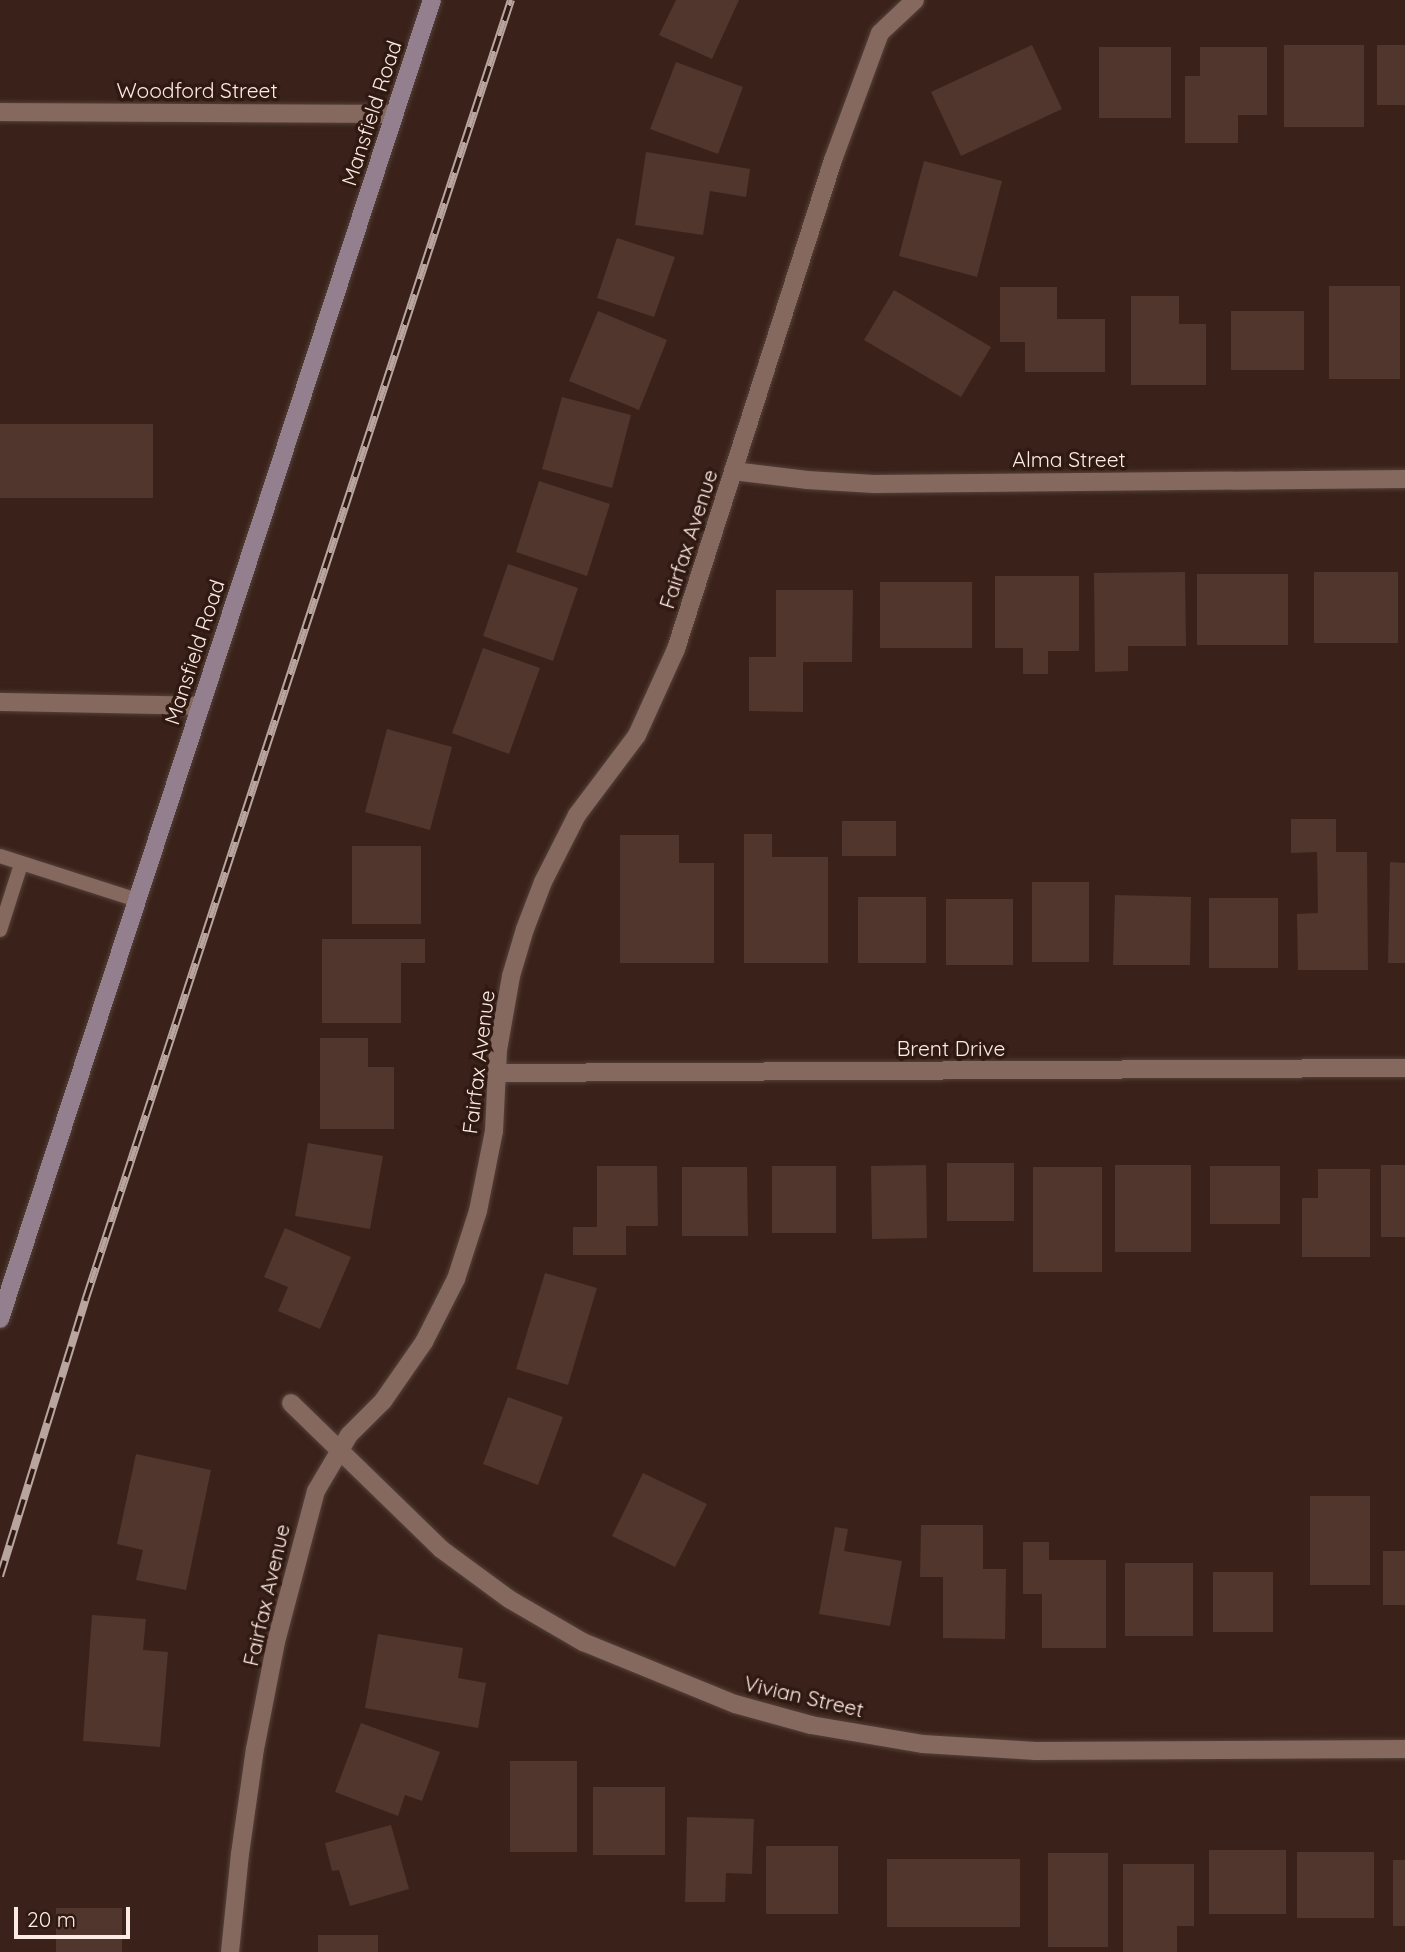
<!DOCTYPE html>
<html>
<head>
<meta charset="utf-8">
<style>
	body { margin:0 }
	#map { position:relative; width:1405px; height:1952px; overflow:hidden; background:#3a221a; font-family:Quicksand,sans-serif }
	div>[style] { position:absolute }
	.building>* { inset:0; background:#50362d }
	.roads { filter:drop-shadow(0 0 2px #55413a) drop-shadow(0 0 2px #55413a) }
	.service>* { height:14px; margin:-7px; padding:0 7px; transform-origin:7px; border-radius:7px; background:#85695f }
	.minor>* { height:18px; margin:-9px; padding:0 9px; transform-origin:9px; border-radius:9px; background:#85695f }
	.secondary>* { height:18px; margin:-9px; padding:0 9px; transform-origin:9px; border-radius:9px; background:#937f8e }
	.rail>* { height:8px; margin-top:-4px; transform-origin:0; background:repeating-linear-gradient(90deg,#301911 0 16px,#b9a59f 0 32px); box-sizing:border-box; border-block:2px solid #b9a59f }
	span { translate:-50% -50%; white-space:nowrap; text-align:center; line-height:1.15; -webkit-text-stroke:7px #301911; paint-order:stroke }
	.street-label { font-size:21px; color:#fcebe5 }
	.scale { position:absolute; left:14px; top:1907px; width:116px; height:32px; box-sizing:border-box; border:4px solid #fcebe5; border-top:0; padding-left:9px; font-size:21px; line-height:24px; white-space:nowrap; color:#fcebe5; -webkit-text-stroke:5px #301911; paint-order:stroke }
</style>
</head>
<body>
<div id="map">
	<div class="building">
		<div style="clip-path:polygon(676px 0,739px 0,712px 59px,659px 35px)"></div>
		<div style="clip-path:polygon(1032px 45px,1062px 109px,961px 156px,931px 92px)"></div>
		<div style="clip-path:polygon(1284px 45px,1364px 45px,1364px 127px,1284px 127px)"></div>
		<div style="clip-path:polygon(1377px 45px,1405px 45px,1405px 105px,1377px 105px)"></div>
		<div style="clip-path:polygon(1099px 47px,1171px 47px,1171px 118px,1099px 118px)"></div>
		<div style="clip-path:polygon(1200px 47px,1267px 47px,1267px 115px,1238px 115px,1238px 143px,1185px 143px,1185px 76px,1200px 76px)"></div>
		<div style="clip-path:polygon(676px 62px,743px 87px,718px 154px,650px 129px)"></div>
		<div style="clip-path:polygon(646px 152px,750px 169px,746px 197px,710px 191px,703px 235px,635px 225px)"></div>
		<div style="clip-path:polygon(924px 161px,1002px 181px,977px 277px,899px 256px)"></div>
		<div style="clip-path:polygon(617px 238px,675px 257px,654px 317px,597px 298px)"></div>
		<div style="clip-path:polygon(1329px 286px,1400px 286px,1400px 379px,1329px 379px)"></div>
		<div style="clip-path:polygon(1000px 287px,1057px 287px,1057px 319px,1105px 319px,1105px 372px,1025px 372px,1025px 342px,1000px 342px)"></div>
		<div style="clip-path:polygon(894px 290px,991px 347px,961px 397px,864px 340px)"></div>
		<div style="clip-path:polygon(1131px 296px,1179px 296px,1179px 324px,1206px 324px,1206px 385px,1131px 385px)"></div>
		<div style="clip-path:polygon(598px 311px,667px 340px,639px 410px,569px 381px)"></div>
		<div style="clip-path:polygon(1231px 311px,1304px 311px,1304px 370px,1231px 370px)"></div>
		<div style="clip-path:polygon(562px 397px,631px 415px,612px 488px,542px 469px)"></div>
		<div style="clip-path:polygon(0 424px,153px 424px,153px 498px,0 498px)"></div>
		<div style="clip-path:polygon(539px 481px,610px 504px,587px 576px,516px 552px)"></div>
		<div style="clip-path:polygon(508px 564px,578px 588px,553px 661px,483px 636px)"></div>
		<div style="clip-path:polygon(1185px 572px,1186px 646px,1128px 646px,1128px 671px,1095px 672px,1094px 573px)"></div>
		<div style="clip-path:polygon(1314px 572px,1398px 572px,1398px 643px,1314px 643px)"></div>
		<div style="clip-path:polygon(1197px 574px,1288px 574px,1288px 645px,1197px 645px)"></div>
		<div style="clip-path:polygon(995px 576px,1079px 576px,1079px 651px,1048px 651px,1048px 674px,1023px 674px,1023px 648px,995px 648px)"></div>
		<div style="clip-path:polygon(880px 582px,972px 582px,972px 648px,880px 648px)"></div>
		<div style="clip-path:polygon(776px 590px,853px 590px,852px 662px,803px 662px,803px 712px,749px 711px,749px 657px,776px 657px)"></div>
		<div style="clip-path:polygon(483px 648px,540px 668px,509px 754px,452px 733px)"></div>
		<div style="clip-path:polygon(387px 729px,452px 747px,430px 830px,365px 812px)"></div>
		<div style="clip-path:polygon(1291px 819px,1336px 819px,1336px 852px,1367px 852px,1368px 970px,1298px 970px,1297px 914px,1318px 913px,1317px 852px,1291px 853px)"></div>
		<div style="clip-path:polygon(842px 821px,896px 821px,896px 856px,842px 856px)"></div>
		<div style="clip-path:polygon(744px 834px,772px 834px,772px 857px,828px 857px,828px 963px,744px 963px)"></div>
		<div style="clip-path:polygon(620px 835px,679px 835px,679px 863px,714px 863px,714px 963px,620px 963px)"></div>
		<div style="clip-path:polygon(352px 846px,421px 846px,421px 924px,352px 924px)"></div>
		<div style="clip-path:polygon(1390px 862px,1405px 863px,1405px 963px,1388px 963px)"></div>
		<div style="clip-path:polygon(1032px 882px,1089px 882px,1089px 962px,1032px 962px)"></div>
		<div style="clip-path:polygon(1115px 895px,1191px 897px,1190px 965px,1113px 965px)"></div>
		<div style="clip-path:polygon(858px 897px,926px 897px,926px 963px,858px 963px)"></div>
		<div style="clip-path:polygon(1209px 898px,1278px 898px,1278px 968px,1209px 968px)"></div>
		<div style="clip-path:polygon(946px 899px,1013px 899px,1013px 965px,946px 965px)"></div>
		<div style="clip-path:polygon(322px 939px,425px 939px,425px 963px,401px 963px,401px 1023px,322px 1023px)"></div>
		<div style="clip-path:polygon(320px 1038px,368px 1038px,368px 1067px,394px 1067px,394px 1129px,320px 1129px)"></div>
		<div style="clip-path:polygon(308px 1143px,383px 1156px,370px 1229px,295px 1216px)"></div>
		<div style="clip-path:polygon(947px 1163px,1014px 1163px,1014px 1221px,947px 1221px)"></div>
		<div style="clip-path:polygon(926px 1165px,927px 1238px,872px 1239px,871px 1166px)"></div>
		<div style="clip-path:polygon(1115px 1165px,1191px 1165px,1191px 1252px,1115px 1252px)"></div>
		<div style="clip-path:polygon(1381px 1165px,1405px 1165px,1405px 1237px,1381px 1237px)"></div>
		<div style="clip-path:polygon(597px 1166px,657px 1166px,658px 1226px,626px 1226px,626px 1255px,573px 1255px,573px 1227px,597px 1227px)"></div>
		<div style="clip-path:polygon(772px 1166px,836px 1166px,836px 1233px,772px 1233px)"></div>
		<div style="clip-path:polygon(1210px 1166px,1280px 1166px,1280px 1224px,1210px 1224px)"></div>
		<div style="clip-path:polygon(682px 1167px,747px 1167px,748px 1236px,682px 1236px)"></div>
		<div style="clip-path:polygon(1033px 1167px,1102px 1167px,1102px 1272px,1033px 1272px)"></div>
		<div style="clip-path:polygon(1318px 1169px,1370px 1169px,1370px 1257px,1302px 1257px,1302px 1198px,1318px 1198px)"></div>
		<div style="clip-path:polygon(285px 1228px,351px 1257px,320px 1329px,278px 1311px,288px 1287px,264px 1277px)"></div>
		<div style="clip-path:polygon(545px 1273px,597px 1288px,568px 1385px,516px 1369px)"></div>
		<div style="clip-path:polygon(508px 1397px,563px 1417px,538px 1485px,483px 1464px)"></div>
		<div style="clip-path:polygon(136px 1454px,211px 1470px,186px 1590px,136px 1580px,143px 1550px,117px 1544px)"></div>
		<div style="clip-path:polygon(643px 1473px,707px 1504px,675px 1567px,612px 1536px)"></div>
		<div style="clip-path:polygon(1310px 1496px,1370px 1496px,1370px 1585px,1310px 1585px)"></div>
		<div style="clip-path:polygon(921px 1525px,983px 1525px,983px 1569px,1006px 1569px,1005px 1639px,943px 1638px,943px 1577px,920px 1577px)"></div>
		<div style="clip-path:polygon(835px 1527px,848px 1529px,844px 1551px,902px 1561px,890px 1626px,819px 1614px)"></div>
		<div style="clip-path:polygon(1023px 1542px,1049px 1542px,1049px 1560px,1106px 1560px,1106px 1648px,1042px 1648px,1042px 1594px,1023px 1594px)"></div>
		<div style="clip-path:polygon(1383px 1551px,1405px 1551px,1405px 1605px,1383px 1605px)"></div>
		<div style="clip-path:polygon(1125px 1563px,1193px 1563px,1193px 1636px,1125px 1636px)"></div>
		<div style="clip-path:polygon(1213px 1572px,1273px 1572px,1273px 1632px,1213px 1632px)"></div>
		<div style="clip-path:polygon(92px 1615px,146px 1619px,143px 1650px,168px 1652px,160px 1747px,83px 1741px)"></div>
		<div style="clip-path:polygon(378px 1634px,463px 1648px,458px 1678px,486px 1683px,478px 1728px,365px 1708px)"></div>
		<div style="clip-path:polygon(361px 1723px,440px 1752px,422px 1801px,405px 1795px,398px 1816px,335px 1792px)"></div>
		<div style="clip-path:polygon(510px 1761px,577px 1761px,577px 1852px,510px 1852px)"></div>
		<div style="clip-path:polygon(593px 1787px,665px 1787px,665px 1855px,593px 1855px)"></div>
		<div style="clip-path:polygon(687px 1817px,754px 1819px,752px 1874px,726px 1873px,725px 1902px,685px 1902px)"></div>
		<div style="clip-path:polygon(391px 1825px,409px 1889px,350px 1906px,339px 1870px,332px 1871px,325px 1843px)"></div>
		<div style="clip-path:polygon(766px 1846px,838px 1846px,838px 1914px,766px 1914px)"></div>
		<div style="clip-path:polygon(1209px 1850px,1286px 1850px,1286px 1914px,1209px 1914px)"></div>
		<div style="clip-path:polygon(1297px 1852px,1374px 1852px,1374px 1918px,1297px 1918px)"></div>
		<div style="clip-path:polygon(1048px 1853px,1108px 1853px,1108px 1947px,1048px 1947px)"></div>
		<div style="clip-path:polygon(887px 1859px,1020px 1859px,1020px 1927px,887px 1927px)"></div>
		<div style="clip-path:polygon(1393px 1860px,1405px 1860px,1405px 1926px,1393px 1926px)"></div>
		<div style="clip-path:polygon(1123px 1864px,1194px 1864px,1194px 1926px,1177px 1926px,1177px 1952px,1123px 1952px)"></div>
		<div style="clip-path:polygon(56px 1908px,122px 1908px,122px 1952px,56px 1952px)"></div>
		<div style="clip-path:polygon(318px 1935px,378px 1935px,378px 1952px,318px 1952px)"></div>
	</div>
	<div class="roads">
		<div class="service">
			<div style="left:0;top:856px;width:144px;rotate:17.8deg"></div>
			<div style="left:0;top:930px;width:69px;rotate:-72.3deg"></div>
		</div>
		<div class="minor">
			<div style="left:0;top:112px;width:394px;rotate:0.3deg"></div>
			<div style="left:733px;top:471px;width:75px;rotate:6.9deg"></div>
			<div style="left:807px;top:480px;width:67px;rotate:3.4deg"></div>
			<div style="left:874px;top:484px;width:531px;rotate:-0.54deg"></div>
			<div style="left:0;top:702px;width:201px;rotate:1.1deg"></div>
			<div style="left:497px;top:1073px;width:908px;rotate:-0.32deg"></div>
			<div style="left:291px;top:1403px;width:209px;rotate:44.2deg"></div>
			<div style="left:441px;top:1549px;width:84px;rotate:36.3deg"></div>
			<div style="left:509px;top:1599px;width:86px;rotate:30.2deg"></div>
			<div style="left:583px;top:1642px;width:164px;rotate:22.2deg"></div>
			<div style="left:735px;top:1704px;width:79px;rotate:15.4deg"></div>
			<div style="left:811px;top:1725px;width:114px;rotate:9.6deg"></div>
			<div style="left:923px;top:1744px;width:113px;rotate:3.5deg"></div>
			<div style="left:1036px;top:1751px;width:369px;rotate:-0.3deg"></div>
			<div style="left:230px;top:1952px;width:99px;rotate:-84.2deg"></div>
			<div style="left:240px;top:1854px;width:106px;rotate:-81.9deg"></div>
			<div style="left:255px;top:1749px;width:109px;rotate:-78.9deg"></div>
			<div style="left:276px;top:1642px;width:156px;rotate:-75.2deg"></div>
			<div style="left:316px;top:1491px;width:65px;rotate:-59.5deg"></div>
			<div style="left:349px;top:1435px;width:48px;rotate:-45deg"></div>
			<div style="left:383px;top:1401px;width:72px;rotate:-55.2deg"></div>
			<div style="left:424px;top:1342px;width:71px;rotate:-63.1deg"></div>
			<div style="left:456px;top:1279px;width:71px;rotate:-72.1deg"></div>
			<div style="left:478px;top:1211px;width:82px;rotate:-78.7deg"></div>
			<div style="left:494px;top:1131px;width:81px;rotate:-87.2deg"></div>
			<div style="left:498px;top:1050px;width:75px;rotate:-80deg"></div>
			<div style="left:511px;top:976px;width:49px;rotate:-73.4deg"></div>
			<div style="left:525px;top:929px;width:50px;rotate:-69deg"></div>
			<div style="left:543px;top:882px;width:75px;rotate:-63.1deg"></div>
			<div style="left:577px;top:815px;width:100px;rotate:-53.1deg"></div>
			<div style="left:637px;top:735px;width:94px;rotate:-65.6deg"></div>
			<div style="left:676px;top:649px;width:514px;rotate:-72.2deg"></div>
			<div style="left:833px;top:160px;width:135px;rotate:-69.7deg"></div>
			<div style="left:880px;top:33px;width:48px;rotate:-43.3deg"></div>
		</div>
		<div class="secondary">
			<div style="left:0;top:1319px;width:1388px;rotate:-71.87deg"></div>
		</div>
	</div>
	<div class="rail">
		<div style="left:0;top:1576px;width:291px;rotate:-72.8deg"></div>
		<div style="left:86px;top:1298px;width:1366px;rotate:-71.87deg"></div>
	</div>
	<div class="street-label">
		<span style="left:197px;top:90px">Woodford Street</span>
		<span style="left:371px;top:113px;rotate:-72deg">Mansfield Road</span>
		<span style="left:1069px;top:459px">Alma Street</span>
		<span style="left:688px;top:539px;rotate:-72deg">Fairfax Avenue</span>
		<span style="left:194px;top:652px;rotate:-72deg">Mansfield Road</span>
		<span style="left:951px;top:1048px">Brent Drive</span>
		<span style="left:478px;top:1062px;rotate:-83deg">Fairfax Avenue</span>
		<span style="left:266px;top:1595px;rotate:-77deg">Fairfax Avenue</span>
		<span style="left:804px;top:1696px;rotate:13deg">Vivian Street</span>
	</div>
	<div class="scale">20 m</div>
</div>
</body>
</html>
